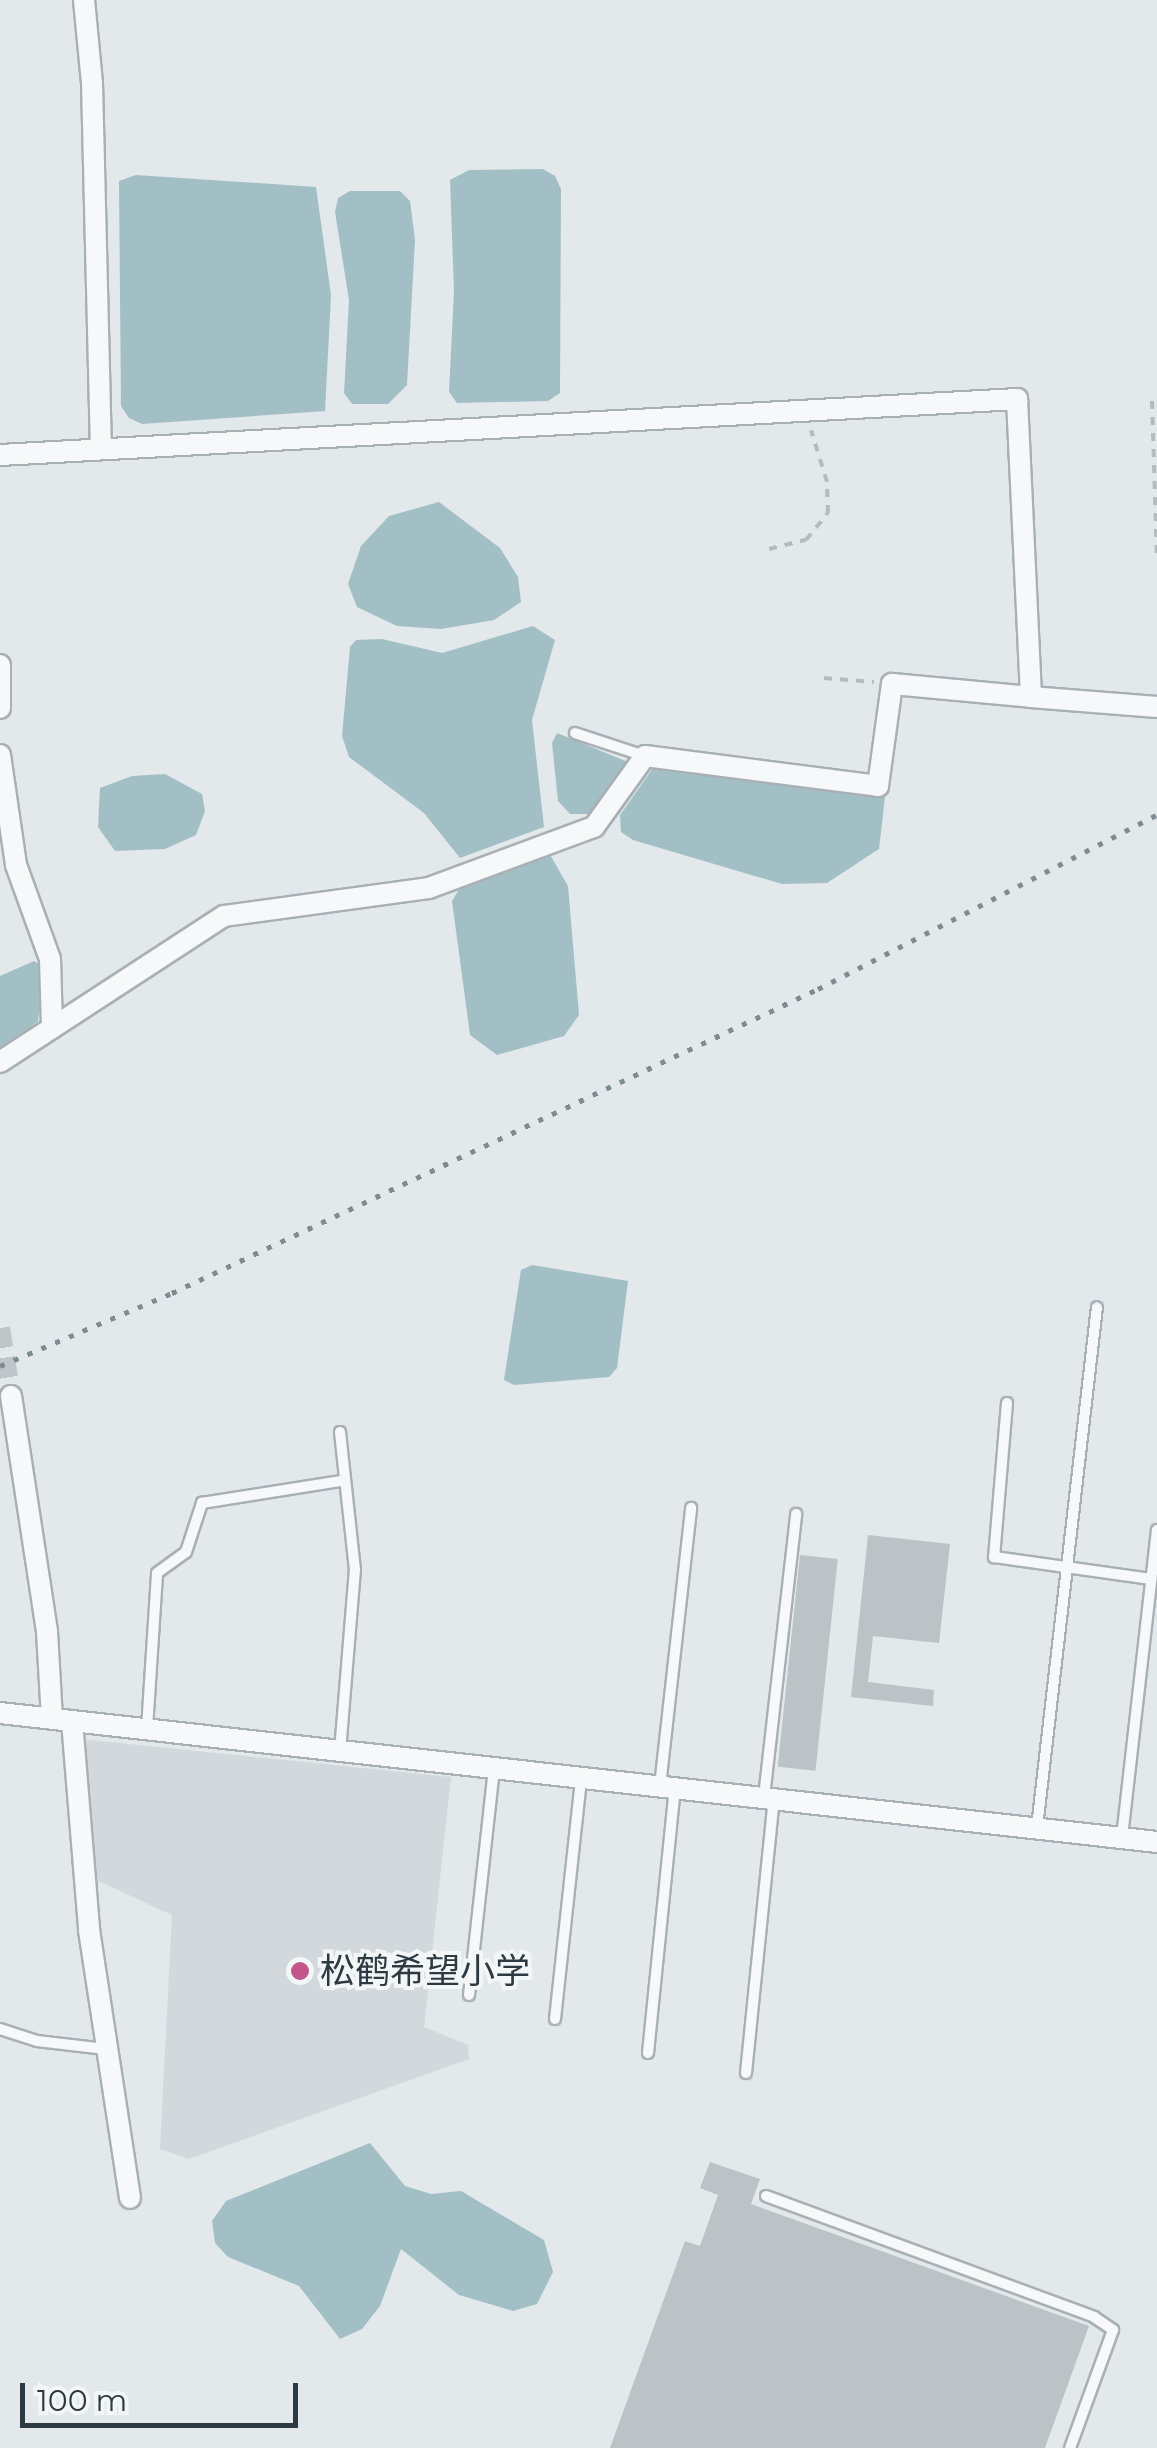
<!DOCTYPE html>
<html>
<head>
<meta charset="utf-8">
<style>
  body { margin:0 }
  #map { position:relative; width:1157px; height:2448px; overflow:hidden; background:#e3e8ea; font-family:Montserrat,"Noto Sans SC",sans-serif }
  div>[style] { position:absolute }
  .built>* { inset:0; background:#d2d8dc }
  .water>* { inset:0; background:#a2bfc6 }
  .building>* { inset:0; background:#bbc3c6; transform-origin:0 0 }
  .minor-tunnel>* { height:20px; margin-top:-10px; transform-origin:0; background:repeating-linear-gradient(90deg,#bfc5c8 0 20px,transparent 0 30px) }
  .path>* { height:4px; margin-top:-2px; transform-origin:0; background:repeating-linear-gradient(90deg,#b6bbbe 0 8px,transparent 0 16px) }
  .roads { filter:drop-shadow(2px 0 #a9b0b4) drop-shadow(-2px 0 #a9b0b4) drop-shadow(0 2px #a9b0b4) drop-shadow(0 -2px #a9b0b4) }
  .service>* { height:10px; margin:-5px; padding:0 5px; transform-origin:5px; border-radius:5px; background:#f6f8f9 }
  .minor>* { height:20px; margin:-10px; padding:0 10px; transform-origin:10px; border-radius:10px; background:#f6f8f9 }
  .rail>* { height:5px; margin-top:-2.5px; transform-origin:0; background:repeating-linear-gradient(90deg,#7e8c92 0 5px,transparent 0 15px) }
  .dots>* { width:28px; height:28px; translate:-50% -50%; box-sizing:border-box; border:5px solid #f3f6f7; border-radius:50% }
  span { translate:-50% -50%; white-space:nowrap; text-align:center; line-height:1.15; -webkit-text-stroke:8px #f3f6f7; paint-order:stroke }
  .poi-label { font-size:35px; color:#2d3a41 }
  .left { translate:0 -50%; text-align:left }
  .scale { position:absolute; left:20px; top:2383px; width:278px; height:45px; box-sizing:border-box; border:5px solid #2d3a41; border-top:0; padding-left:12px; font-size:30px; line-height:35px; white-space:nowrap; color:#2d3a41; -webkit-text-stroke:8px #f3f6f7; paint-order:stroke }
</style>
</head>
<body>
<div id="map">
  <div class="built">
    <div style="clip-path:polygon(80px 1739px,451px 1777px,424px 2027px,468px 2045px,469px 2059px,189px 2159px,160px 2149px,172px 1915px,92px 1878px)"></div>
  </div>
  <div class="water">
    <div style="clip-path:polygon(543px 169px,555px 176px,561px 189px,560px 393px,548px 401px,457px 403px,449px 392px,454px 291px,450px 180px,469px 170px)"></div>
    <div style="clip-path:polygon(136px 175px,316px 187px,331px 295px,325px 411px,142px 424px,129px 418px,121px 406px,119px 181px)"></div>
    <div style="clip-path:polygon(350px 191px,400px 191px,410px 201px,415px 240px,407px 385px,388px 404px,352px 404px,344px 393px,349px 300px,335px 212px,338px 198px)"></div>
    <div style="clip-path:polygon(439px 502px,500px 548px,518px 577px,521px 602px,494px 620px,441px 629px,397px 626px,357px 607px,348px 584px,361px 546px,389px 516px)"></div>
    <div style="clip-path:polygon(533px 626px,555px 640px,532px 720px,544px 827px,460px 858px,424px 813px,349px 757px,342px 736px,350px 647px,356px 640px,382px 639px,442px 653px)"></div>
    <div style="clip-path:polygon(557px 733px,633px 764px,600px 814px,570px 814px,558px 801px,552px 743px)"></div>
    <div style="clip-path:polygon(653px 768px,885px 797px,879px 849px,827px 883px,782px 884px,633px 840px,621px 832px,620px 815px)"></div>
    <div style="clip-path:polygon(165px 774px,202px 794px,205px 811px,196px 835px,165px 849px,115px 851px,98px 827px,100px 788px,132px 776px)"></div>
    <div style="clip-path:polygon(549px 853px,568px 886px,579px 1015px,564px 1036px,497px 1055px,470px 1035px,452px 901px,461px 886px)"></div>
    <div style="clip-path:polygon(34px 961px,44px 967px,38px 1021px,0 1051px,0 976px)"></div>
    <div style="clip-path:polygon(532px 1265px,628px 1281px,617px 1368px,609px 1377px,514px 1385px,504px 1380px,521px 1270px)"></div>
    <div style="clip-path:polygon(370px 2143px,405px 2186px,431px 2194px,461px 2191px,544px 2240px,553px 2272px,537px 2304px,513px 2311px,459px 2295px,401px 2249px,380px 2306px,362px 2329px,340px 2339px,299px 2286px,228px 2257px,215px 2243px,212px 2221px,226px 2201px)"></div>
  </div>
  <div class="building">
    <div style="clip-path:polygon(868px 1535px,950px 1544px,939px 1643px,873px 1636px,868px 1682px,934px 1690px,933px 1706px,851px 1697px)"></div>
    <div style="left:800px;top:1555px;width:38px;height:213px;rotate:6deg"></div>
    <div style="clip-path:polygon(710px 2162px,760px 2179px,751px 2204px,1089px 2326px,1045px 2448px,610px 2448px,685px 2241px,700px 2246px,718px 2195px,700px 2188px)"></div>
  </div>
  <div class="minor-tunnel">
    <div style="left:0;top:1328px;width:69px;rotate:80.8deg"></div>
  </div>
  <div class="path">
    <div style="left:1152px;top:401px;width:157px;rotate:88.2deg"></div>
    <div style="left:769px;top:549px;width:38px;rotate:-14deg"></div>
    <div style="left:806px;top:540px;width:35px;rotate:-51deg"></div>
    <div style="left:828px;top:513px;width:31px;rotate:-92deg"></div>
    <div style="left:827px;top:482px;width:54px;rotate:-107.1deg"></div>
    <div style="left:824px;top:678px;width:50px;rotate:4.6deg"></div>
  </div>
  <div class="roads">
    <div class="service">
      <div style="left:575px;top:733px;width:74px;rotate:18.2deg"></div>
      <div style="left:1007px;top:1403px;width:155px;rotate:94.8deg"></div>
      <div style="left:994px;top:1557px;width:159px;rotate:8deg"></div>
      <div style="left:340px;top:1432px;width:138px;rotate:83.8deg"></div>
      <div style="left:355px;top:1569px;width:182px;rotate:94.7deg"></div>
      <div style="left:147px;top:1729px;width:156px;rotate:-86.3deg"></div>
      <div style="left:157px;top:1573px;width:36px;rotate:-36deg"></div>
      <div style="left:186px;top:1552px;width:52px;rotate:-71.9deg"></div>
      <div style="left:202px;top:1503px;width:141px;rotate:-9deg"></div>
      <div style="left:660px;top:1786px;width:280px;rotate:-83.6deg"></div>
      <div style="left:764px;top:1797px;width:285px;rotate:-83.5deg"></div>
      <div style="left:1037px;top:1827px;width:523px;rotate:-83.42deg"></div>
      <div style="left:1122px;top:1837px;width:309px;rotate:-83.5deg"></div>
      <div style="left:469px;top:1995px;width:228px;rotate:-83.7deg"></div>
      <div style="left:555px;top:2019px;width:242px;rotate:-83.8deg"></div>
      <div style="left:0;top:2029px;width:39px;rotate:18deg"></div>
      <div style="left:37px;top:2041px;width:69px;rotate:6.6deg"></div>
      <div style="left:648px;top:2053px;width:266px;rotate:-84.2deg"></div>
      <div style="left:746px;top:2073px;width:275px;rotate:-84.2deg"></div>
      <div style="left:766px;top:2196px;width:350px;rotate:20.2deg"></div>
      <div style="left:1094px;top:2317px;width:23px;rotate:34deg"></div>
      <div style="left:1113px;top:2330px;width:126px;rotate:110deg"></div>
    </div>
    <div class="minor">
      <div style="left:84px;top:0;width:83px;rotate:84.5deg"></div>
      <div style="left:92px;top:83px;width:366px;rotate:88.6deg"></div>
      <div style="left:0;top:455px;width:1019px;rotate:-3.15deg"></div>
      <div style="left:1017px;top:399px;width:298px;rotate:87.3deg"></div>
      <div style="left:1031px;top:697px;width:126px;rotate:4.5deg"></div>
      <div style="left:0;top:665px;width:43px;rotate:90deg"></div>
      <div style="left:0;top:755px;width:111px;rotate:81.7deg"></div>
      <div style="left:16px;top:865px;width:100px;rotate:70.1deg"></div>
      <div style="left:50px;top:959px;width:69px;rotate:88.3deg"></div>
      <div style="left:0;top:1062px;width:267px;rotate:-33.1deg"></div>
      <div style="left:224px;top:916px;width:207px;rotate:-7.8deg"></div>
      <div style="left:429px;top:888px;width:176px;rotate:-20.3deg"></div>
      <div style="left:594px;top:827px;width:87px;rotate:-54.3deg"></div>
      <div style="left:645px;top:756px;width:235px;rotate:7.3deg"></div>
      <div style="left:878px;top:786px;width:103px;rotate:-82.2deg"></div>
      <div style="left:892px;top:684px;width:140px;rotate:5.3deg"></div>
      <div style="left:11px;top:1396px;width:239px;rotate:81.3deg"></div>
      <div style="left:47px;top:1632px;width:87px;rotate:86.7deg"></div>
      <div style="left:0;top:1713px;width:1164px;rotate:6.36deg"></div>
      <div style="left:72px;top:1721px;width:210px;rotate:85.3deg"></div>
      <div style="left:89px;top:1930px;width:271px;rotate:81.3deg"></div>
    </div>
  </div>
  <div class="rail">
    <div style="left:0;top:1366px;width:187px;rotate:-23deg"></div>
    <div style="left:172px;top:1293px;width:714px;rotate:-25.2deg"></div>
    <div style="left:818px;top:989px;width:381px;rotate:-27.2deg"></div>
  </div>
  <div class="dots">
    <div style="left:300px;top:1971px;background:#c25589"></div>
  </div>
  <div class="poi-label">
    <span class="left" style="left:320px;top:1971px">松鹤希望小学</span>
  </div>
  <div class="scale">100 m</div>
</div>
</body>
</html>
